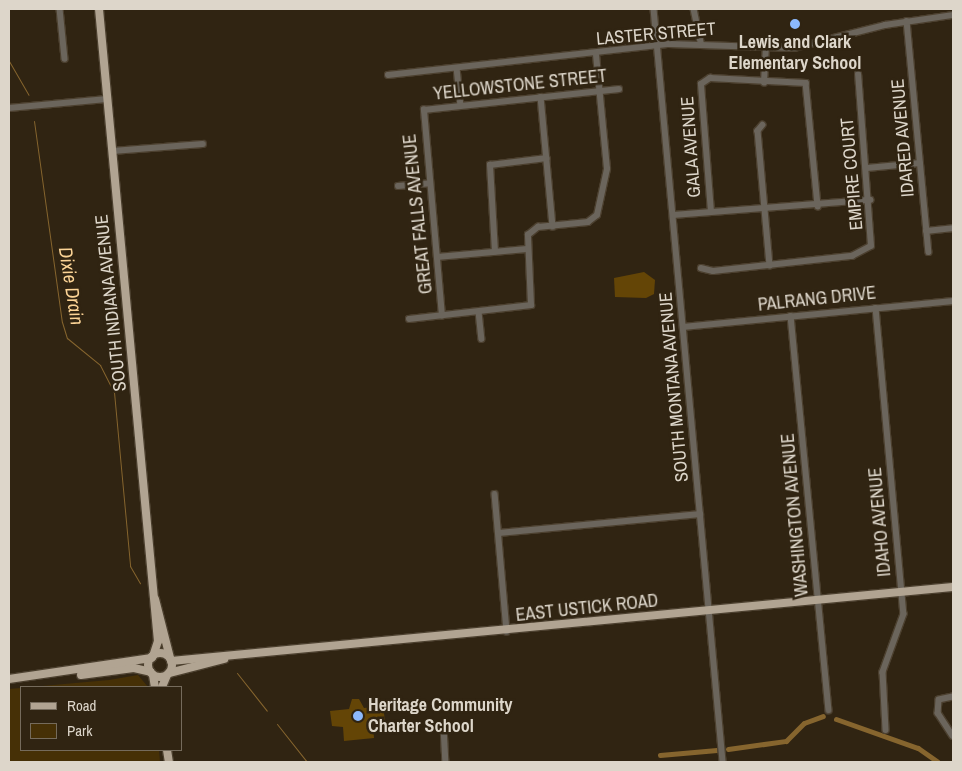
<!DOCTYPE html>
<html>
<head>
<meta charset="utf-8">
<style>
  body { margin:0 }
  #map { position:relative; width:962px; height:771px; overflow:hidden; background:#302412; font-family:"Archivo Narrow",sans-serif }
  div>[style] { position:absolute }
  .green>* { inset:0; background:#463006 }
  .stream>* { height:1px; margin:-0.5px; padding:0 0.5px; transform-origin:0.5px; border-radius:0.5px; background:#86652e }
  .canal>* { height:5px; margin:-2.5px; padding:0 2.5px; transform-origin:2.5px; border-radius:2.5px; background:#86652e }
  .building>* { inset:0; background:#644506 }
  .roads { filter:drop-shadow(1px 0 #4c402f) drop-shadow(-1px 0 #4c402f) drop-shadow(0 1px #4c402f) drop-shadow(0 -1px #4c402f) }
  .minor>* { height:5.5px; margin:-2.75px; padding:0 2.75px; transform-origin:2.75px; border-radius:2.75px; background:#6b655c }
  .major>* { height:8px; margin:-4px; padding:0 4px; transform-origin:4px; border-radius:4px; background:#b1a492 }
  .major>.ring { margin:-4px; padding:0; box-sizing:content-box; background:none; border:8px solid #b1a492; border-radius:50% }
  .dots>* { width:14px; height:14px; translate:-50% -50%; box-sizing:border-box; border:2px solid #302412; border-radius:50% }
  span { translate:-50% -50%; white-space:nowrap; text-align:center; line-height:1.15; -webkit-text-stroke:5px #302412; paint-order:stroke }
  .street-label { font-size:18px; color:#ddd6ca }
  .poi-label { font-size:18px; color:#ddd6ca; font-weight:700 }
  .left { translate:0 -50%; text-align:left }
  .water-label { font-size:19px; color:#fcd496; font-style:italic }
  .frame { position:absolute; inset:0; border:10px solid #ddd6ca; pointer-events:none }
  .legend { position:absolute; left:20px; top:686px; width:162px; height:65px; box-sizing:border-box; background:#302412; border:1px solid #756b5c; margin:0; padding:6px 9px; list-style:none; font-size:15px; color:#ddd6ca }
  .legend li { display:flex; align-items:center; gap:10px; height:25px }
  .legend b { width:25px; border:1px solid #756b5c }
</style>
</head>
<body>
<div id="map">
  <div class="green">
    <div style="clip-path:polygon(138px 675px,148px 687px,31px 687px,109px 680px)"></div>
    <div style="clip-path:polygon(21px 688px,21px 750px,159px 750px,160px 762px,9px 762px,9px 689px)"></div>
  </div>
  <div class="stream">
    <div style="left:9px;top:61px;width:39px;rotate:60deg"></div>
    <div style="left:34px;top:121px;width:203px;rotate:82.1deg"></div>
    <div style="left:62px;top:322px;width:17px;rotate:73deg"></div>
    <div style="left:67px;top:338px;width:43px;rotate:39.3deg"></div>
    <div style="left:100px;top:365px;width:30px;rotate:63deg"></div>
    <div style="left:114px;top:392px;width:175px;rotate:84.7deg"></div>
    <div style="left:130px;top:566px;width:20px;rotate:60deg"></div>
    <div style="left:237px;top:673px;width:48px;rotate:51.7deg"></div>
    <div style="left:277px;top:724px;width:48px;rotate:51.7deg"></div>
  </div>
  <div class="canal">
    <div style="left:836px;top:719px;width:87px;rotate:19.5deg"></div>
    <div style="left:918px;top:748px;width:24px;rotate:35deg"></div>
    <div style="left:728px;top:749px;width:59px;rotate:-7.9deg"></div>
    <div style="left:786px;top:741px;width:25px;rotate:-45deg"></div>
    <div style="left:804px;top:723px;width:20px;rotate:-20deg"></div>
    <div style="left:660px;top:755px;width:57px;rotate:-5deg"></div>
  </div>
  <div class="building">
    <div style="clip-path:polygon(644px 272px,655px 280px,654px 294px,646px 298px,615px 297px,614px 278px)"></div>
    <div style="clip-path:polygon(352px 699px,359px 699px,364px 708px,383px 706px,385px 721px,373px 725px,374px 738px,344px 741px,343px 727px,332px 726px,330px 711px,349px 709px)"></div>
  </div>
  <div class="roads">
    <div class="minor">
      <div style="left:60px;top:9px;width:50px;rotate:84.3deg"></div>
      <div style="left:654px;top:9px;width:756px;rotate:84.76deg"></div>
      <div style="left:694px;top:9px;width:35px;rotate:78deg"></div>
      <div style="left:907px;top:21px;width:232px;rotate:84.6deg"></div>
      <div style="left:457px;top:68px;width:37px;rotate:84deg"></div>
      <div style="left:388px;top:75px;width:283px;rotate:-6.3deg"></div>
      <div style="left:669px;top:44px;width:125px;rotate:1.8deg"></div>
      <div style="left:794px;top:48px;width:94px;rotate:-14.2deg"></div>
      <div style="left:885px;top:25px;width:69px;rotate:-8.4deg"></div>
      <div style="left:764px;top:83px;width:35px;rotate:-87deg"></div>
      <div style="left:541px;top:97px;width:130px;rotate:84.7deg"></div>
      <div style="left:9px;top:108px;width:98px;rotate:-5.2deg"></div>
      <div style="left:763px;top:125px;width:8px;rotate:130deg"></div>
      <div style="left:758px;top:131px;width:135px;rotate:84.9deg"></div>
      <div style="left:112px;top:151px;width:91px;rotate:-4.4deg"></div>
      <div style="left:867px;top:168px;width:53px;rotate:-5.4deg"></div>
      <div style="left:398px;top:186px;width:32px;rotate:-5deg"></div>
      <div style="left:711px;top:212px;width:128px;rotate:-94.5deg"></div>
      <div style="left:701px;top:84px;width:11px;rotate:-34deg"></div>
      <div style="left:710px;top:78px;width:96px;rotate:3deg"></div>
      <div style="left:806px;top:83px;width:124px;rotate:84.4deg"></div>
      <div style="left:673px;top:215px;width:198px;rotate:-4.4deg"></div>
      <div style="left:926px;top:231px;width:27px;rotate:-6deg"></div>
      <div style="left:495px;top:252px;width:87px;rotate:-93.3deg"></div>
      <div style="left:490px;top:165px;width:57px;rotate:-7deg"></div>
      <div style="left:437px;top:257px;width:90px;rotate:-5.1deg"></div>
      <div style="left:701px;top:268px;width:12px;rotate:14deg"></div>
      <div style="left:713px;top:271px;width:140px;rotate:-6.2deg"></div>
      <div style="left:852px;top:256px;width:21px;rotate:-28deg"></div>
      <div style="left:871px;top:246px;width:172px;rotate:-94.3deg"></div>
      <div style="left:876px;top:308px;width:307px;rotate:84.8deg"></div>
      <div style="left:904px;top:614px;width:62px;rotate:109.9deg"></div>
      <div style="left:883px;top:672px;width:58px;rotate:87deg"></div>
      <div style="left:479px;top:312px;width:27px;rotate:84deg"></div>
      <div style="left:442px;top:316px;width:207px;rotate:-95deg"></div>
      <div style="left:424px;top:110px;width:196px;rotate:-6.1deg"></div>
      <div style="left:791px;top:316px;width:396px;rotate:84.5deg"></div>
      <div style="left:409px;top:319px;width:123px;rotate:-6.5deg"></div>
      <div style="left:531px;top:305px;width:70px;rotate:-92.5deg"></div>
      <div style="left:528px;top:235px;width:13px;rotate:-39deg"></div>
      <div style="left:538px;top:227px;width:50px;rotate:-5.7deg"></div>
      <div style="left:588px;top:222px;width:11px;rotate:-38deg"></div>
      <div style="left:597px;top:215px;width:47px;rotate:-77.7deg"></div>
      <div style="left:607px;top:169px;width:116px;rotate:-95.5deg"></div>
      <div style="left:683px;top:327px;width:271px;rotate:-5.5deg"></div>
      <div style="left:495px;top:494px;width:138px;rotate:85deg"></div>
      <div style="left:499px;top:533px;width:202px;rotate:-5.4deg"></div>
      <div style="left:953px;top:697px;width:14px;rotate:168deg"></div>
      <div style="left:939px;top:700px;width:13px;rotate:94deg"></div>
      <div style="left:938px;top:713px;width:27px;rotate:57deg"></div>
      <div style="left:444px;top:727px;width:35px;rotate:87deg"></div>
    </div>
    <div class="major">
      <div style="left:99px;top:9px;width:635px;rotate:84.67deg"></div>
      <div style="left:158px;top:641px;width:16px;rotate:108deg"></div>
      <div style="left:155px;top:599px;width:61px;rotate:75.7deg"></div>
      <div class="ring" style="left:148px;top:653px;width:16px;height:16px"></div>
      <div style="left:171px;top:661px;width:785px;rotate:-5.41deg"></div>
      <div style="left:169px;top:673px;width:57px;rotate:-14.3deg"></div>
      <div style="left:81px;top:675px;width:53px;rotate:-7.5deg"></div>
      <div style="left:134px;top:668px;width:17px;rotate:13deg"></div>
      <div style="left:153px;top:675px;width:12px;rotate:81deg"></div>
      <div style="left:9px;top:679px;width:144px;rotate:-8.4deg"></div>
      <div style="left:162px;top:687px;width:13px;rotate:-67deg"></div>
      <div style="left:167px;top:750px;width:12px;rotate:81deg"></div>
    </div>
  </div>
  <div class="dots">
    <div style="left:795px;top:24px;background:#8cb9fc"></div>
    <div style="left:358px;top:716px;background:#8cb9fc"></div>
  </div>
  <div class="street-label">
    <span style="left:656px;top:34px;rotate:-5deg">LASTER STREET</span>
    <span style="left:520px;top:85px;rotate:-6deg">YELLOWSTONE STREET</span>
    <span style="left:903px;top:138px;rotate:-95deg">IDARED AVENUE</span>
    <span style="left:691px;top:147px;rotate:-94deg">GALA AVENUE</span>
    <span style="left:852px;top:174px;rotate:-95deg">EMPIRE COURT</span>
    <span style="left:418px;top:214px;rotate:-96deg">GREAT FALLS AVENUE</span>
    <span style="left:817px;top:299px;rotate:-6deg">PALRANG DRIVE</span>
    <span style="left:111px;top:303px;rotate:-96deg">SOUTH INDIANA AVENUE</span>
    <span style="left:674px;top:387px;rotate:-95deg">SOUTH MONTANA AVENUE</span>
    <span style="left:795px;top:515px;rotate:-95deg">WASHINGTON AVENUE</span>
    <span style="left:880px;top:522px;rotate:-95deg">IDAHO AVENUE</span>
    <span style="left:587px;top:608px;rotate:-6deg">EAST USTICK ROAD</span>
  </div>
  <div class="poi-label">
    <span style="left:795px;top:53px">Lewis and Clark<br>Elementary School</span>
    <span class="left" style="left:368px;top:716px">Heritage Community<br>Charter School</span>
  </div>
  <div class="water-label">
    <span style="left:71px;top:286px;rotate:81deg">Dixie Drain</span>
  </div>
  <div class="frame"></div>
  <ul class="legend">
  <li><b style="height:6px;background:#b1a492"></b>Road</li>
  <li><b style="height:14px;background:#463006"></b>Park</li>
  </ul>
</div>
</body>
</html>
